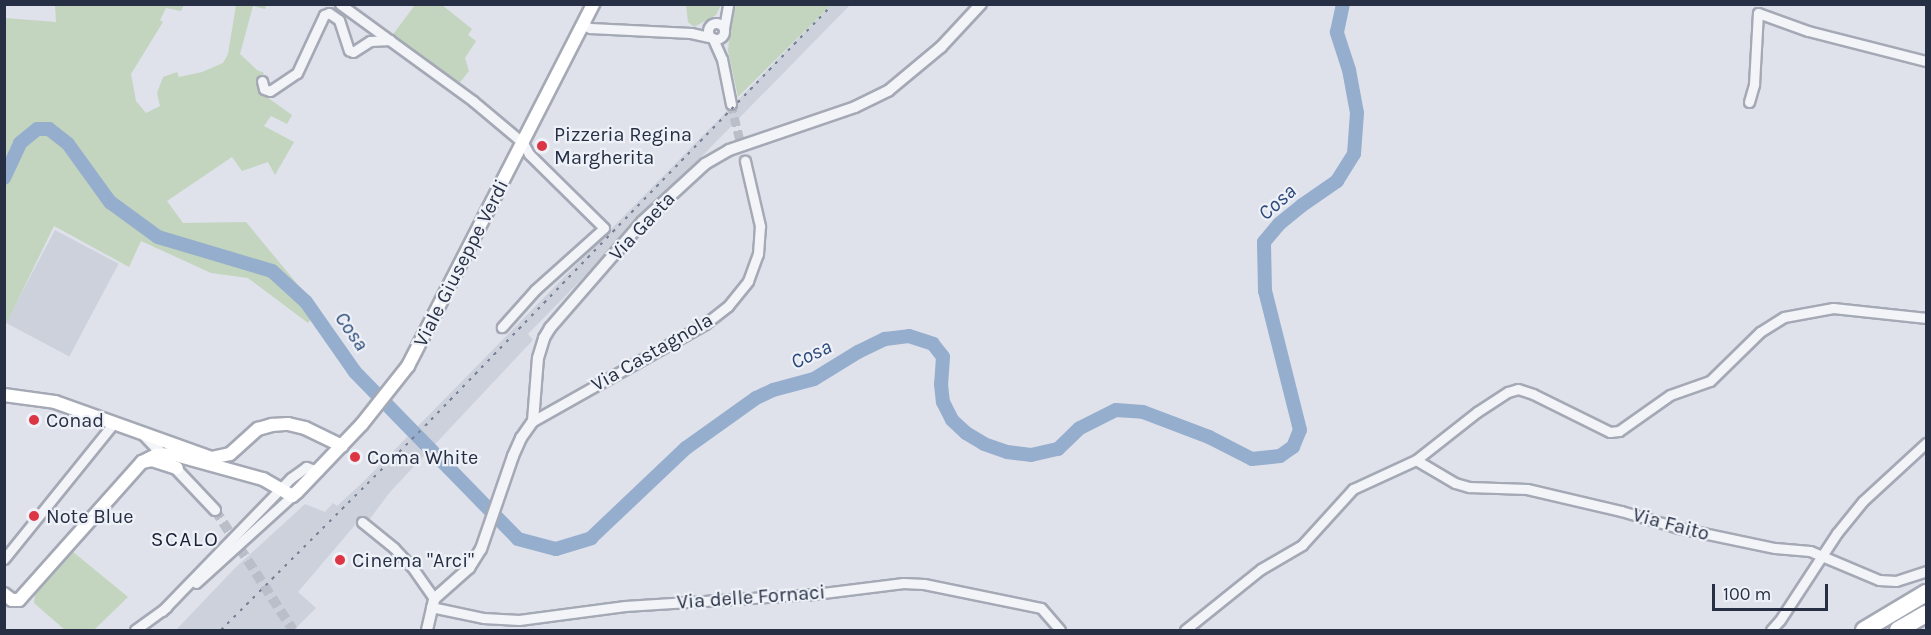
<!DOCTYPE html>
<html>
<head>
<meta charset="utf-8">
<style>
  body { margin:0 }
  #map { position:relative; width:1931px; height:635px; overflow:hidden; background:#dfe2ea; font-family:Karla,sans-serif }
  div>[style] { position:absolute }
  .built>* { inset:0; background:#ccd1dc; transform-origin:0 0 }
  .green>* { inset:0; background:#c3d5bf }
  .river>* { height:14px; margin:-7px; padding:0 7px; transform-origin:7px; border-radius:7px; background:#96aece }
  .minor-tunnel>* { height:9px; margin-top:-4.5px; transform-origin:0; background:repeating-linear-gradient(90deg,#babec9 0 9px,transparent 0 13.5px) }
  .tertiary-tunnel>* { height:10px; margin-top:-5px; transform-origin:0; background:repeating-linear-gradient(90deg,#babec9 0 10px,transparent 0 15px) }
  .roads { filter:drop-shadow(2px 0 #a4a9b5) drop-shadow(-2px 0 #a4a9b5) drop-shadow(0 2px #a4a9b5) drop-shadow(0 -2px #a4a9b5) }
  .minor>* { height:9px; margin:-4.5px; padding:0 4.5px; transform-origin:4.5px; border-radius:4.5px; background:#f2f4f8 }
  .minor>.ring { margin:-4.5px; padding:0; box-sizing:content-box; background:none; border:9px solid #f2f4f8; border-radius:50% }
  .tertiary>* { height:10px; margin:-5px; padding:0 5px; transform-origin:5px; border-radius:5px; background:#f2f4f8 }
  .secondary>* { height:12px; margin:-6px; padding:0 6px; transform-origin:6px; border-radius:6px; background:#fff }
  .motorway>* { height:16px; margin:-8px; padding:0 8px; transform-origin:8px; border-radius:8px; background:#fff }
  .rail>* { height:2px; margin-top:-1px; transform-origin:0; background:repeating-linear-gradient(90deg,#768095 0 3px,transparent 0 9px) }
  .dots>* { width:16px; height:16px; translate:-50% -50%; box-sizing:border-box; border:3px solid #eef1f7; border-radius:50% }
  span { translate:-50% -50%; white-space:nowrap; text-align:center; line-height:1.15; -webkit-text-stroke:4.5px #eef1f7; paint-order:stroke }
  .poi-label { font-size:20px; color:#262f43 }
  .left { translate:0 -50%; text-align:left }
  .street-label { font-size:20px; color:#262f43 }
  .water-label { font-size:21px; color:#2c4a7b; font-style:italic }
  .neighbourhood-label { font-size:21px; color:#182033; letter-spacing:1.5px }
  .frame { position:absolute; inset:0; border:6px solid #262f43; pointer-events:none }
  .scale { position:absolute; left:1712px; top:584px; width:116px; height:27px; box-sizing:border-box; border:3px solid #262f43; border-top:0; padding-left:8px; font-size:18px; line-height:21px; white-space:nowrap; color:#262f43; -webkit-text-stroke:4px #eef1f7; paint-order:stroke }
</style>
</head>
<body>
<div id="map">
  <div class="built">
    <div style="clip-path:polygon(831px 5px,850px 5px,528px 334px,533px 340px,390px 492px,369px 520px,361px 518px,298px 592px,316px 608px,294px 630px,176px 630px,235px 568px,305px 504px,325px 512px,333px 503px,337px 506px,363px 482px)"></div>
    <div style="left:55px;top:230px;width:72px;height:105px;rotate:28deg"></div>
  </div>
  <div class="green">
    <div style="clip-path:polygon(55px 5px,184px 5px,181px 11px,166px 8px,160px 20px,163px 22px,131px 74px,136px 101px,146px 113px,160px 106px,157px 93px,163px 77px,177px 72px,179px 77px,202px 72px,223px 63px,228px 54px,236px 5px,266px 5px,265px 9px,253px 6px,240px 54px,257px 70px,264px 73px,259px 85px,264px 95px,292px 115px,287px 124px,271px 116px,264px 126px,294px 142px,275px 175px,268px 162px,242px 171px,232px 157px,167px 201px,183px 223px,246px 222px,318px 309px,308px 323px,248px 278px,211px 273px,141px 241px,129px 267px,54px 226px,7px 322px,5px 321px,5px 18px,56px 22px)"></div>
    <div style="clip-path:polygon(415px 5px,442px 5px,472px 29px,468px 35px,476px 41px,465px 58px,469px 71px,458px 85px,391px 37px)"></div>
    <div style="clip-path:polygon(686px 5px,686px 4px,721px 5px,716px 15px,694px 27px,688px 22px)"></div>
    <div style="clip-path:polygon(736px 5px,736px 4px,831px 5px,738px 97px,728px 51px,731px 17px)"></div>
    <div style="clip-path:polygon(72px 551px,128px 597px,94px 630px,65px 630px,34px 603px,35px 593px)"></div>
  </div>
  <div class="river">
    <div style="left:4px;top:178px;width:38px;rotate:-65deg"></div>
    <div style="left:20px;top:143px;width:22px;rotate:-39deg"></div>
    <div style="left:37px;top:129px;width:12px"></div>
    <div style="left:49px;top:129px;width:24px;rotate:38deg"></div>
    <div style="left:68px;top:144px;width:72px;rotate:54.1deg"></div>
    <div style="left:110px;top:202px;width:59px;rotate:36.1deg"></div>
    <div style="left:158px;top:237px;width:119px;rotate:16.6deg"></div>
    <div style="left:272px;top:271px;width:46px;rotate:42.4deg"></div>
    <div style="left:306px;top:302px;width:85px;rotate:55deg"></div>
    <div style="left:355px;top:372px;width:233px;rotate:45.7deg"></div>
    <div style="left:518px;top:539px;width:39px;rotate:15deg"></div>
    <div style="left:556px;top:549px;width:37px;rotate:-17deg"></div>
    <div style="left:591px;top:538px;width:131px;rotate:-43.5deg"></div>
    <div style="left:686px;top:448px;width:86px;rotate:-35.5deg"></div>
    <div style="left:756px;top:398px;width:19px;rotate:-25deg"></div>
    <div style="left:773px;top:390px;width:42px;rotate:-15deg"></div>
    <div style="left:814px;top:379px;width:52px;rotate:-31.5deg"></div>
    <div style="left:858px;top:352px;width:30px;rotate:-26deg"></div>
    <div style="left:885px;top:339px;width:24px;rotate:-7deg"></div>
    <div style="left:909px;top:336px;width:25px;rotate:18deg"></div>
    <div style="left:933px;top:344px;width:16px;rotate:52deg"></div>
    <div style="left:943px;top:357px;width:27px;rotate:94deg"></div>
    <div style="left:941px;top:384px;width:18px;rotate:84deg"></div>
    <div style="left:943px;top:402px;width:20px;rotate:63deg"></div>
    <div style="left:952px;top:420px;width:19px;rotate:43deg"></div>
    <div style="left:966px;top:433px;width:21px;rotate:31deg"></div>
    <div style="left:984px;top:444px;width:24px;rotate:19deg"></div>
    <div style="left:1007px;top:452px;width:24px;rotate:7deg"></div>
    <div style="left:1031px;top:455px;width:28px;rotate:-13deg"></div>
    <div style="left:1058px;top:449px;width:30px;rotate:-44deg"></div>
    <div style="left:1080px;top:428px;width:40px;rotate:-26.6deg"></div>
    <div style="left:1116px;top:410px;width:27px;rotate:4deg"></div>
    <div style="left:1143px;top:412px;width:71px;rotate:20.7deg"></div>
    <div style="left:1209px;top:437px;width:48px;rotate:27.1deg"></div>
    <div style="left:1252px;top:459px;width:28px;rotate:-6deg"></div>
    <div style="left:1280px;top:456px;width:16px;rotate:-35deg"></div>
    <div style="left:1293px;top:447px;width:18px;rotate:-68deg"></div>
    <div style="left:1300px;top:430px;width:143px;rotate:-104.1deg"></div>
    <div style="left:1265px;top:291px;width:49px;rotate:-91.2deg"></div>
    <div style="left:1264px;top:242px;width:23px;rotate:-50deg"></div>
    <div style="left:1279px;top:224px;width:28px;rotate:-39deg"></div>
    <div style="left:1301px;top:206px;width:44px;rotate:-34.8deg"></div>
    <div style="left:1337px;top:181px;width:32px;rotate:-58deg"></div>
    <div style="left:1354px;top:154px;width:41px;rotate:-85.8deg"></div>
    <div style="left:1357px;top:113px;width:44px;rotate:-100.5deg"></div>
    <div style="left:1349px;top:70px;width:40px;rotate:-108deg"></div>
    <div style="left:1337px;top:32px;width:29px;rotate:-78deg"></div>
  </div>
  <div class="minor-tunnel">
    <div style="left:731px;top:104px;width:59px;rotate:76.2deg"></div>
  </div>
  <div class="tertiary-tunnel">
    <div style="left:215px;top:510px;width:143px;rotate:57deg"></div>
  </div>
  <div class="roads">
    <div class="minor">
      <div style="left:340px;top:4px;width:165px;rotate:36.1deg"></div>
      <div style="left:473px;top:101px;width:65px;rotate:40deg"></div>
      <div style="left:523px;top:143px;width:13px;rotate:61deg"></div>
      <div style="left:529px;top:154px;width:105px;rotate:44.6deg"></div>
      <div style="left:604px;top:228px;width:93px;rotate:138.1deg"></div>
      <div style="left:535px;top:290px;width:50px;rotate:131.7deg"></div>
      <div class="ring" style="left:708px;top:23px;width:7px;height:7px"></div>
      <div style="left:583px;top:25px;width:8px;rotate:23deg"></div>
      <div style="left:590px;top:28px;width:101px;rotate:2.8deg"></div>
      <div style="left:691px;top:33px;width:22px;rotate:13deg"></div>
      <div style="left:724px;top:28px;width:23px;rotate:-80deg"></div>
      <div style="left:713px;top:39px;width:22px;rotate:66deg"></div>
      <div style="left:722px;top:59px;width:46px;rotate:78.7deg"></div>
      <div style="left:262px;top:81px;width:8px;rotate:76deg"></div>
      <div style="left:264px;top:89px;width:6px;rotate:18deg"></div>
      <div style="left:270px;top:91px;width:32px;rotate:-34deg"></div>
      <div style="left:297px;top:73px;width:64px;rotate:-65deg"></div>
      <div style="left:324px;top:15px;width:5px;rotate:-22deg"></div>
      <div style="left:329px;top:13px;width:12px;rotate:35deg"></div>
      <div style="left:339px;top:20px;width:32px;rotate:72deg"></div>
      <div style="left:349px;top:50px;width:4px;rotate:27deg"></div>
      <div style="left:353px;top:52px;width:20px;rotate:-33deg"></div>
      <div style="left:370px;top:41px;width:20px;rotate:-3deg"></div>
      <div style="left:1749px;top:102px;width:19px;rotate:-74deg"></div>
      <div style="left:1754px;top:84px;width:71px;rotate:-86.8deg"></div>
      <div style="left:1758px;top:13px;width:53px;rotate:19.8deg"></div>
      <div style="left:1808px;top:31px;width:122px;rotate:14.3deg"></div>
      <div style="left:533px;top:421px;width:197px;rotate:-29.4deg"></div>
      <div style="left:705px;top:324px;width:29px;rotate:-38deg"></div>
      <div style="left:728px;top:306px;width:32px;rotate:-51deg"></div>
      <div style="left:748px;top:281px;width:29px;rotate:-70deg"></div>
      <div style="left:758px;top:254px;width:28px;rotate:-86deg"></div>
      <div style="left:760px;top:226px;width:67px;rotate:-103deg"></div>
      <div style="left:1416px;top:460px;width:45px;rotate:30.5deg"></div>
      <div style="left:1455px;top:483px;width:15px;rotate:16deg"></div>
      <div style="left:1469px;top:487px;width:58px;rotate:2deg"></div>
      <div style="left:1527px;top:489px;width:97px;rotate:13.2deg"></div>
      <div style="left:1621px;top:511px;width:60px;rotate:16.3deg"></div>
      <div style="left:1679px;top:528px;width:98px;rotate:11.8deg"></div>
      <div style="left:1775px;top:548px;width:35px;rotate:5deg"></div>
      <div style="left:1810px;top:551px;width:75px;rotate:22.8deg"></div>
      <div style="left:1879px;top:580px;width:17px;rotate:3deg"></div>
      <div style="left:1896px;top:581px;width:32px;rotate:-18deg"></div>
      <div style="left:362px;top:522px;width:41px;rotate:39.1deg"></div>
      <div style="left:394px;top:548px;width:26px;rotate:47deg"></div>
      <div style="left:412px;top:567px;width:39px;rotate:55deg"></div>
      <div style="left:4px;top:559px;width:174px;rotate:-51.1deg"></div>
      <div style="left:196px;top:583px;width:130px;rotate:-42.2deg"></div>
      <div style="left:431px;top:607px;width:53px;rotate:11.9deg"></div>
      <div style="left:483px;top:618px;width:36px;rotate:3deg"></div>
      <div style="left:519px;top:620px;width:107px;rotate:-7.5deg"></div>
      <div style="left:625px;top:606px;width:190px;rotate:-3.6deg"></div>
      <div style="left:815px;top:594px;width:89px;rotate:-7.1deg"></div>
      <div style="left:903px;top:583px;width:21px;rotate:3deg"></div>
      <div style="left:924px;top:584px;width:119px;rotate:11.6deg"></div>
      <div style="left:1041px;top:608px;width:29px;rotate:49deg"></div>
      <div style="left:162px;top:611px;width:185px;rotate:-45.9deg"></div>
      <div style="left:291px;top:478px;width:19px;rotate:-36deg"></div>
      <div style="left:306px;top:467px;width:13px;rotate:18deg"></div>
      <div style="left:135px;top:630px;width:39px;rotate:-36deg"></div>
      <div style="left:1185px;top:630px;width:97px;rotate:-38.8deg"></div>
      <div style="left:1261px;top:569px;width:48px;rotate:-30.3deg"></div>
      <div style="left:1302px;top:545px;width:76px;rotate:-47.7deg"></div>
      <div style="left:1353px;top:489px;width:69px;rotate:-24.7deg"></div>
      <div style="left:1416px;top:460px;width:78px;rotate:-38.2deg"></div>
      <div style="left:1477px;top:412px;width:37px;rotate:-33deg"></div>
      <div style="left:1508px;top:392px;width:10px;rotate:-17deg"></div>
      <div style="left:1518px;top:389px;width:16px;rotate:18deg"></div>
      <div style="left:1533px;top:394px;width:86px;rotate:26.3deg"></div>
      <div style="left:1610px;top:432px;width:9px;rotate:-6deg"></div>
      <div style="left:1619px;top:431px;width:62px;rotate:-35.2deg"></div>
      <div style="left:1670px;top:395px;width:42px;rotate:-19.3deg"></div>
      <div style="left:1710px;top:381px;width:70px;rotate:-44.4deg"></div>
      <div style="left:1760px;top:332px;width:28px;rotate:-32deg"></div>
      <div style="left:1784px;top:317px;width:50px;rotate:-10.4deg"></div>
      <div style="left:1833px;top:308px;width:94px;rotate:6.1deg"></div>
      <div style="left:1771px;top:630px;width:13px;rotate:-48deg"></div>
      <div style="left:1780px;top:620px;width:104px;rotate:-56.8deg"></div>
      <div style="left:1837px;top:533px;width:41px;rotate:-50.9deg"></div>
      <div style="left:1863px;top:501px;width:86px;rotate:-42.6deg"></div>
    </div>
    <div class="tertiary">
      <div style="left:145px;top:436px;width:102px;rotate:46.6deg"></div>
      <div style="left:427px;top:630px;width:32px;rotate:-77deg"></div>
      <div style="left:434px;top:599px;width:47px;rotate:-41.5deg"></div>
      <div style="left:469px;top:568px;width:22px;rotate:-58deg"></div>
      <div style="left:481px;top:549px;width:98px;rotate:-71deg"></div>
      <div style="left:513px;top:456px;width:20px;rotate:-66deg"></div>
      <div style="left:521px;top:438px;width:21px;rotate:-55deg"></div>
      <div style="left:533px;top:421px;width:63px;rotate:-85.5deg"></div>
      <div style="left:538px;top:358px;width:21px;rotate:-73deg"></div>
      <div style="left:544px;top:338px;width:12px;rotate:-59deg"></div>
      <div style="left:550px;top:328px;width:140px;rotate:-49deg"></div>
      <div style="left:642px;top:222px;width:86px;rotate:-42.6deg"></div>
      <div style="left:705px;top:164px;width:28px;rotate:-30deg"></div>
      <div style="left:729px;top:150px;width:133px;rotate:-18.8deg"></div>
      <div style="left:855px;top:107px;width:37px;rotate:-26deg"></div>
      <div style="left:888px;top:91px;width:69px;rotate:-39.7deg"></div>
      <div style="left:941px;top:47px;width:59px;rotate:-47.1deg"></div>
    </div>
    <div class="secondary">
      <div style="left:4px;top:395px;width:51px;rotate:7.8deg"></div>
      <div style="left:55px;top:402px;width:166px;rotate:19.7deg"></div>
      <div style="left:211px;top:458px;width:19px;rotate:-12deg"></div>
      <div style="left:230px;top:454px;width:38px;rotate:-42deg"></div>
      <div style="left:258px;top:429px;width:15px;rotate:-16deg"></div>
      <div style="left:272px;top:425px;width:16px;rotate:-4deg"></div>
      <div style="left:288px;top:424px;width:17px;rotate:13deg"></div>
      <div style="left:305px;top:428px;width:41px;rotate:25.9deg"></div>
      <div style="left:142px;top:462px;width:16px;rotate:-27deg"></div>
      <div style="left:156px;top:455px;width:16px;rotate:-4deg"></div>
      <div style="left:172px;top:454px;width:94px;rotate:15.4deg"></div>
      <div style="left:263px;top:479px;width:34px;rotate:30deg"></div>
      <div style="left:292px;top:496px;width:6px;rotate:-39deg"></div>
      <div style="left:297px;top:492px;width:94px;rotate:-46.3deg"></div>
      <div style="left:362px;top:424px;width:74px;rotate:-51.6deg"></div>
      <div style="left:408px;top:366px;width:407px;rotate:-62.9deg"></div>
      <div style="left:4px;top:594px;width:10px;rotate:37deg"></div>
      <div style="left:12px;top:600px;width:7px"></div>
      <div style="left:19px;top:600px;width:185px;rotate:-48.3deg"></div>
      <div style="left:142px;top:462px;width:10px;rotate:-11deg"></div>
      <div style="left:152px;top:460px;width:26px;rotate:18deg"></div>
    </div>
    <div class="motorway">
      <div style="left:1864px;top:630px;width:72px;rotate:-30.8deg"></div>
      <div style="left:1898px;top:630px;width:32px;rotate:-30deg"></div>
    </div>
  </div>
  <div class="rail">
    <div style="left:221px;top:630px;width:288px;rotate:-45deg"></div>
    <div style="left:425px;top:426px;width:587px;rotate:-45.97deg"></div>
  </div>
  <div class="dots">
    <div style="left:542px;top:146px;background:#dc3645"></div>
    <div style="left:34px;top:420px;background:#dc3645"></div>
    <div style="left:355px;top:457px;background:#dc3645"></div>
    <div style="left:34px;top:516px;background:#dc3645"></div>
    <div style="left:340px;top:560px;background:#dc3645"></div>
  </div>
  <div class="poi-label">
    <span class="left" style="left:554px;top:146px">Pizzeria Regina<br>Margherita</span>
    <span class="left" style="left:46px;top:420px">Conad</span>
    <span class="left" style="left:367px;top:457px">Coma White</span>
    <span class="left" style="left:46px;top:516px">Note Blue</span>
    <span class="left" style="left:352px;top:560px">Cinema "Arci"</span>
  </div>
  <div class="street-label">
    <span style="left:642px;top:226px;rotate:-47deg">Via Gaeta</span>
    <span style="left:461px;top:263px;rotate:-63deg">Viale Giuseppe Verdi</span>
    <span style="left:652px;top:352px;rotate:-30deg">Via Castagnola</span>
    <span style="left:1671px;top:524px;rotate:15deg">Via Faito</span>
    <span style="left:751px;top:597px;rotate:-4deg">Via delle Fornaci</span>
  </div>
  <div class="water-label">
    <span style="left:1277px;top:202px;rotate:-42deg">Cosa</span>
    <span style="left:352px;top:331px;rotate:55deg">Cosa</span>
    <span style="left:811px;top:354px;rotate:-25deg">Cosa</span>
  </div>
  <div class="neighbourhood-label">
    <span style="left:185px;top:539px">SCALO</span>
  </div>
  <div class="frame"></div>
  <div class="scale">100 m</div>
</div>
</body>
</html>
